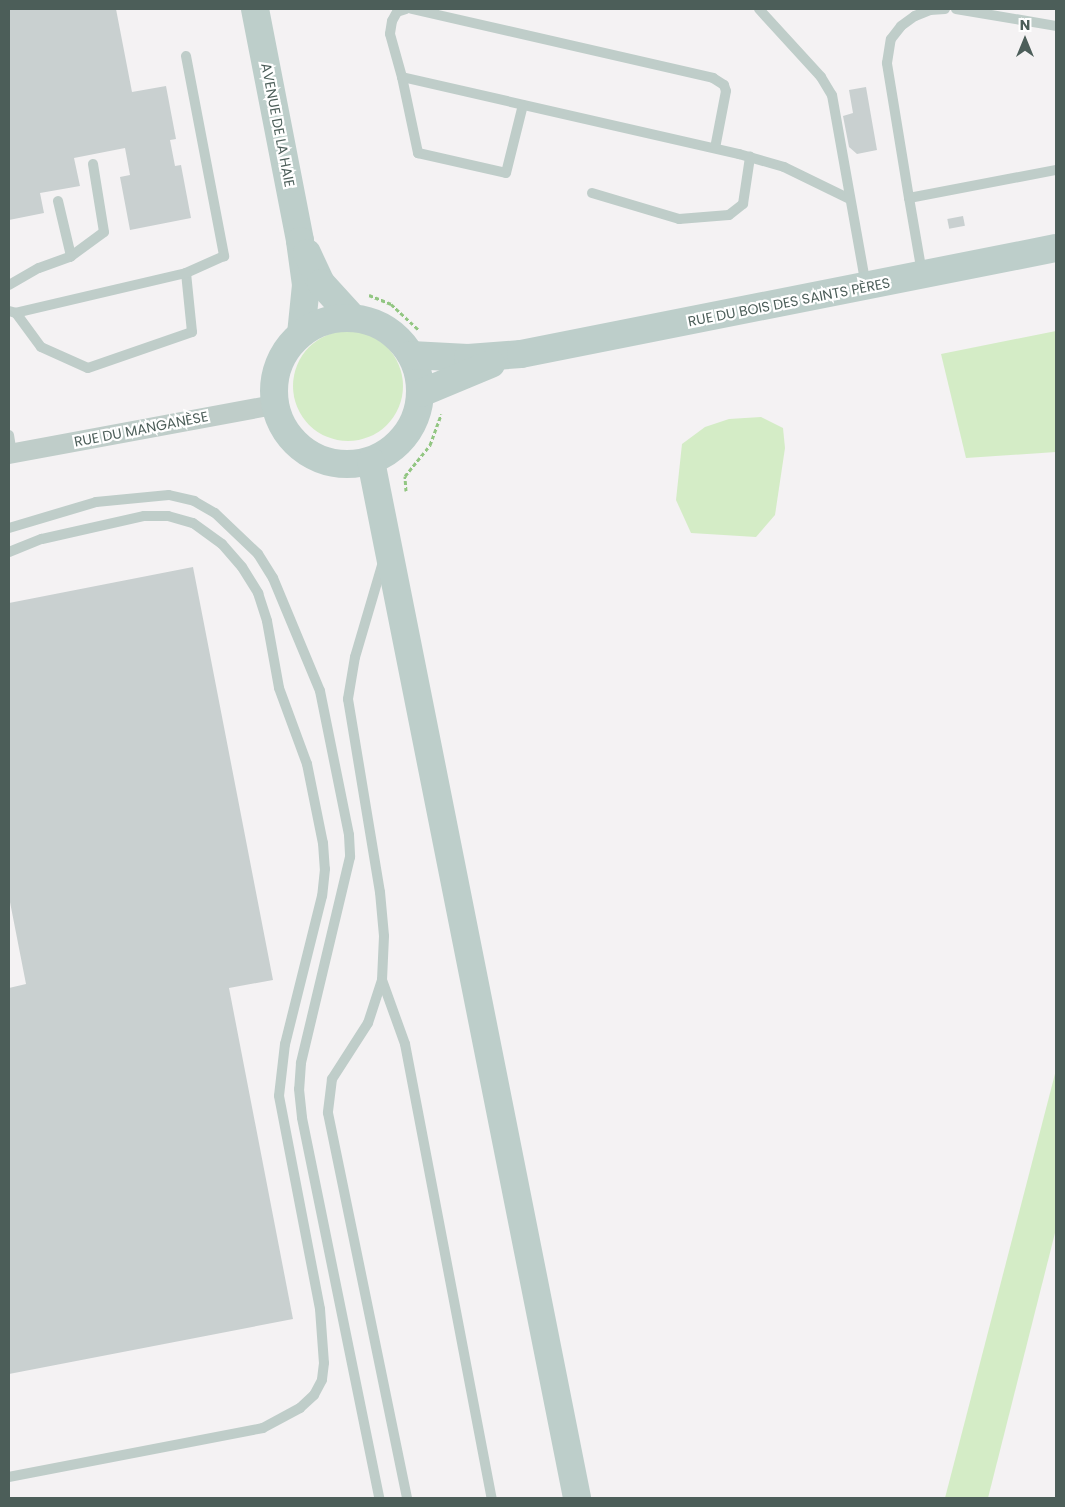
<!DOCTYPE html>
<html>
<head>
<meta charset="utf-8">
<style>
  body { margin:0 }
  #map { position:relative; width:1065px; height:1507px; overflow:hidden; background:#f4f2f3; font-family:Poppins,sans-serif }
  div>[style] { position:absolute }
  .green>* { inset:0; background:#d4ecc6 }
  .round { border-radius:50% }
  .building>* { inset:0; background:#c9d0d0; transform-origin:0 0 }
  .path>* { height:3px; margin-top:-1.5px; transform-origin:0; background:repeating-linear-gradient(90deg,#92c682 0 4px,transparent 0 6.5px) }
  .lane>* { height:10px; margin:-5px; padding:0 5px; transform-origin:5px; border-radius:5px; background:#bfcdc9 }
  .street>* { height:20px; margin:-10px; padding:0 10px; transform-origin:10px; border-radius:10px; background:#bfcdc9 }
  .secondary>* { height:28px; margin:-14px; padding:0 14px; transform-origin:14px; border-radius:14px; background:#bdceca }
  .secondary>.ring { margin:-14px; padding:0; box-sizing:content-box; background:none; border:28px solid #bdceca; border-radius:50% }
  span { translate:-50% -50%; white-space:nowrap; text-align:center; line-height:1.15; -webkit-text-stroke:4.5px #fff; paint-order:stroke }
  .street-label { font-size:14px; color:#4c5e59 }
  .frame { position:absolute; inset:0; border:10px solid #4c5e59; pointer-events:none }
  .north { position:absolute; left:1000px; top:15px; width:50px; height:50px; -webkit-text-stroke:4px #fff; paint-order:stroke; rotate:0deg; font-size:14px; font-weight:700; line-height:20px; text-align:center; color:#4c5e59 }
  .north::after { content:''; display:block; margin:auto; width:18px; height:22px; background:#4c5e59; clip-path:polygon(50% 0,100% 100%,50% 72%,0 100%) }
</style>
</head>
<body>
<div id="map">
  <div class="green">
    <div class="round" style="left:293px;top:331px;width:110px;height:110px"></div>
    <div style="clip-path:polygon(1056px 331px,1056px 452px,966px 458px,941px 354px)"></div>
    <div style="clip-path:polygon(761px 417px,783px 428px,785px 448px,775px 515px,756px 537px,691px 533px,676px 500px,682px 444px,705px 427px,729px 419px)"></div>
    <div style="clip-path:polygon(1056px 1070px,1056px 1229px,988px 1498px,945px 1498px)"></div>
  </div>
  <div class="building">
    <div style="clip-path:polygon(9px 9px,116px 9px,132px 92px,166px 86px,176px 139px,170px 140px,175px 166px,181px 165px,191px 218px,130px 230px,120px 177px,130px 175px,125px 148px,74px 158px,80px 186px,40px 193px,44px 213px,9px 220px)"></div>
    <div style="clip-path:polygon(866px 87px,877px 150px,857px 154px,849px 147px,843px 116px,853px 113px,849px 90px)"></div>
    <div style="left:963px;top:216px;width:10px;height:16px;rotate:79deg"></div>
    <div style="clip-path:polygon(193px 567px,273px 980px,229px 988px,293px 1319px,9px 1374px,9px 988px,26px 984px,9px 897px,9px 603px)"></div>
  </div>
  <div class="path">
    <div style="left:369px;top:295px;width:24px;rotate:22deg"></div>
    <div style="left:391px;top:304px;width:37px;rotate:43deg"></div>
    <div style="left:406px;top:491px;width:15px;rotate:-94deg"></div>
    <div style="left:405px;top:476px;width:40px;rotate:-51deg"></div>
    <div style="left:430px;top:445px;width:33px;rotate:-70deg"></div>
  </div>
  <div class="lane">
    <div style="left:406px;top:9px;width:9px;rotate:162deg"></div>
    <div style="left:397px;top:12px;width:10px;rotate:119deg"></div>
    <div style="left:392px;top:21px;width:13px;rotate:99deg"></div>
    <div style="left:390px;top:34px;width:45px;rotate:74.4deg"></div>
    <div style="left:402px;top:77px;width:346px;rotate:12.9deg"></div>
    <div style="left:739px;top:154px;width:47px;rotate:16.1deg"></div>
    <div style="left:784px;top:167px;width:73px;rotate:25.9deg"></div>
    <div style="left:412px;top:9px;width:309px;rotate:12.9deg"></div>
    <div style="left:713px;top:78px;width:13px;rotate:32deg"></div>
    <div style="left:724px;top:85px;width:6px;rotate:72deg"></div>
    <div style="left:726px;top:91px;width:58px;rotate:100.9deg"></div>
    <div style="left:759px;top:9px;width:92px;rotate:47.6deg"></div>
    <div style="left:821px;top:77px;width:21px;rotate:59deg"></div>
    <div style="left:832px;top:95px;width:193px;rotate:79.9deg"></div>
    <div style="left:956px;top:9px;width:101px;rotate:9.6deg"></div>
    <div style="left:186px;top:56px;width:204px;rotate:79.2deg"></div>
    <div style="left:224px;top:256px;width:42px;rotate:155.9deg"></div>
    <div style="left:402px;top:77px;width:78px;rotate:78.1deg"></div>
    <div style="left:418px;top:153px;width:90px;rotate:12.8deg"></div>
    <div style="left:506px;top:173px;width:70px;rotate:-76deg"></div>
    <div style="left:592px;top:193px;width:91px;rotate:16.6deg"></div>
    <div style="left:679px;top:219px;width:50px;rotate:-4.6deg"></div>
    <div style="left:729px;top:215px;width:18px;rotate:-38deg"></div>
    <div style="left:743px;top:204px;width:48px;rotate:-81.5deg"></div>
    <div style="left:909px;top:198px;width:137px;rotate:-99.3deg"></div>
    <div style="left:887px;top:63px;width:24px;rotate:-81deg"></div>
    <div style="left:891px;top:39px;width:16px;rotate:-52deg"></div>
    <div style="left:901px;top:26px;width:17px;rotate:-36deg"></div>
    <div style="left:915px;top:16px;width:16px;rotate:-22deg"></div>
    <div style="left:930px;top:10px;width:15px;rotate:-4deg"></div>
    <div style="left:58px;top:201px;width:57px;rotate:76.7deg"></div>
    <div style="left:922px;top:273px;width:76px;rotate:-99.8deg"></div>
    <div style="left:909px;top:198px;width:150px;rotate:-10.8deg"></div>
    <div style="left:9px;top:285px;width:34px;rotate:-30deg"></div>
    <div style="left:39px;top:268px;width:33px;rotate:-20deg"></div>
    <div style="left:70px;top:257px;width:42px;rotate:-36.3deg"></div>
    <div style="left:104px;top:232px;width:69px;rotate:-99.2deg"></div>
    <div style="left:9px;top:311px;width:7px;rotate:16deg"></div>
    <div style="left:16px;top:313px;width:42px;rotate:53.7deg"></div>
    <div style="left:41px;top:347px;width:51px;rotate:24.1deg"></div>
    <div style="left:88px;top:368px;width:110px;rotate:-19.1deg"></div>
    <div style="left:192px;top:332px;width:59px;rotate:-95.8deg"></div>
    <div style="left:186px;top:273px;width:175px;rotate:166.8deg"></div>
    <div style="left:9px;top:435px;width:19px;rotate:81deg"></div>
    <div style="left:9px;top:528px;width:91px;rotate:-16.6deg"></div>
    <div style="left:96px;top:502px;width:73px;rotate:-5.5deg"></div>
    <div style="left:169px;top:495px;width:26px;rotate:13deg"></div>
    <div style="left:194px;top:501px;width:24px;rotate:30deg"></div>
    <div style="left:215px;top:513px;width:59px;rotate:43.6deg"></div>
    <div style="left:258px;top:554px;width:28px;rotate:58deg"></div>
    <div style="left:273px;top:578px;width:122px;rotate:67.4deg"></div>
    <div style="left:320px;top:691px;width:147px;rotate:78.6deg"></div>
    <div style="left:349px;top:835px;width:22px;rotate:87deg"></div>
    <div style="left:350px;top:857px;width:212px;rotate:103.4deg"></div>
    <div style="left:301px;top:1063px;width:26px;rotate:94deg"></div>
    <div style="left:299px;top:1089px;width:29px;rotate:84deg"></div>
    <div style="left:302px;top:1118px;width:388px;rotate:78.5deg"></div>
    <div style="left:9px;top:552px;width:35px;rotate:-22deg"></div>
    <div style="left:42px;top:539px;width:105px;rotate:-12.7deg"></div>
    <div style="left:144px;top:516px;width:24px"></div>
    <div style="left:168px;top:516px;width:26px;rotate:16deg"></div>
    <div style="left:193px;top:523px;width:36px;rotate:36deg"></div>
    <div style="left:222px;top:544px;width:30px;rotate:49deg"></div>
    <div style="left:242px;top:567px;width:31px;rotate:58deg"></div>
    <div style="left:258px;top:593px;width:29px;rotate:72deg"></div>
    <div style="left:267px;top:621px;width:68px;rotate:79.8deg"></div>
    <div style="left:279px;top:688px;width:81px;rotate:69.8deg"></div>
    <div style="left:307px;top:764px;width:81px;rotate:78.6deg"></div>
    <div style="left:323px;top:843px;width:26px;rotate:86deg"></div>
    <div style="left:325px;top:869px;width:27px;rotate:96deg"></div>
    <div style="left:322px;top:896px;width:153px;rotate:104deg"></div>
    <div style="left:285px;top:1044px;width:52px;rotate:96.6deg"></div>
    <div style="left:279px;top:1096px;width:217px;rotate:79.1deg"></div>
    <div style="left:320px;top:1309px;width:54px;rotate:85.8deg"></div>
    <div style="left:324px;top:1363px;width:17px;rotate:97deg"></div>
    <div style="left:322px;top:1380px;width:17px;rotate:118deg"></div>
    <div style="left:314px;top:1395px;width:19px;rotate:137deg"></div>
    <div style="left:300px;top:1408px;width:42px;rotate:151.6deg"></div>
    <div style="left:263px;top:1428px;width:259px;rotate:169.1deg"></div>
    <div style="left:383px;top:562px;width:99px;rotate:106.4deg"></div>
    <div style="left:355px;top:657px;width:43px;rotate:99.5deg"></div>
    <div style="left:348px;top:699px;width:196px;rotate:80.6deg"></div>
    <div style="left:380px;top:892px;width:44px;rotate:84.8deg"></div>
    <div style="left:384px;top:936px;width:44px;rotate:92.6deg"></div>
    <div style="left:382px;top:980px;width:45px;rotate:108deg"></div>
    <div style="left:368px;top:1023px;width:67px;rotate:122.7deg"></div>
    <div style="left:332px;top:1079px;width:34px;rotate:97deg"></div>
    <div style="left:328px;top:1113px;width:393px;rotate:78.4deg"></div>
    <div style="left:382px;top:980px;width:68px;rotate:70.2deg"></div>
    <div style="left:405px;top:1044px;width:462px;rotate:79.2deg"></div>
  </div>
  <div class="street">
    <div style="left:9px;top:454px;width:269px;rotate:-10.5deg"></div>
  </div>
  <div class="secondary">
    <div style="left:255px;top:9px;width:236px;rotate:79deg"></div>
    <div style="left:300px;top:241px;width:44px;rotate:82.2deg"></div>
    <div style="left:306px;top:285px;width:49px;rotate:95.8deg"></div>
    <div style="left:307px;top:253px;width:33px;rotate:65deg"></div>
    <div style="left:321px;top:283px;width:47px;rotate:47.6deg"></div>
    <div class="ring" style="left:274px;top:318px;width:118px;height:118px"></div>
    <div style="left:411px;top:355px;width:57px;rotate:3deg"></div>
    <div style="left:468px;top:358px;width:53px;rotate:-4.3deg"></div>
    <div style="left:521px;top:354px;width:545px;rotate:-11.21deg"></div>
    <div style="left:421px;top:393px;width:76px;rotate:-22.5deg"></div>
    <div style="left:371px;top:461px;width:1057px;rotate:78.76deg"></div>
  </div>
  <div class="street-label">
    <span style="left:278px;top:125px;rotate:79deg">AVENUE DE LA HAIE</span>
    <span style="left:789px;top:302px;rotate:-11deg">RUE DU BOIS DES SAINTS PÈRES</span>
    <span style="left:141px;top:429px;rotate:-11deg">RUE DU MANGANÈSE</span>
  </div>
  <div class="frame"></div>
  <div class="north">N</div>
</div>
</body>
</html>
